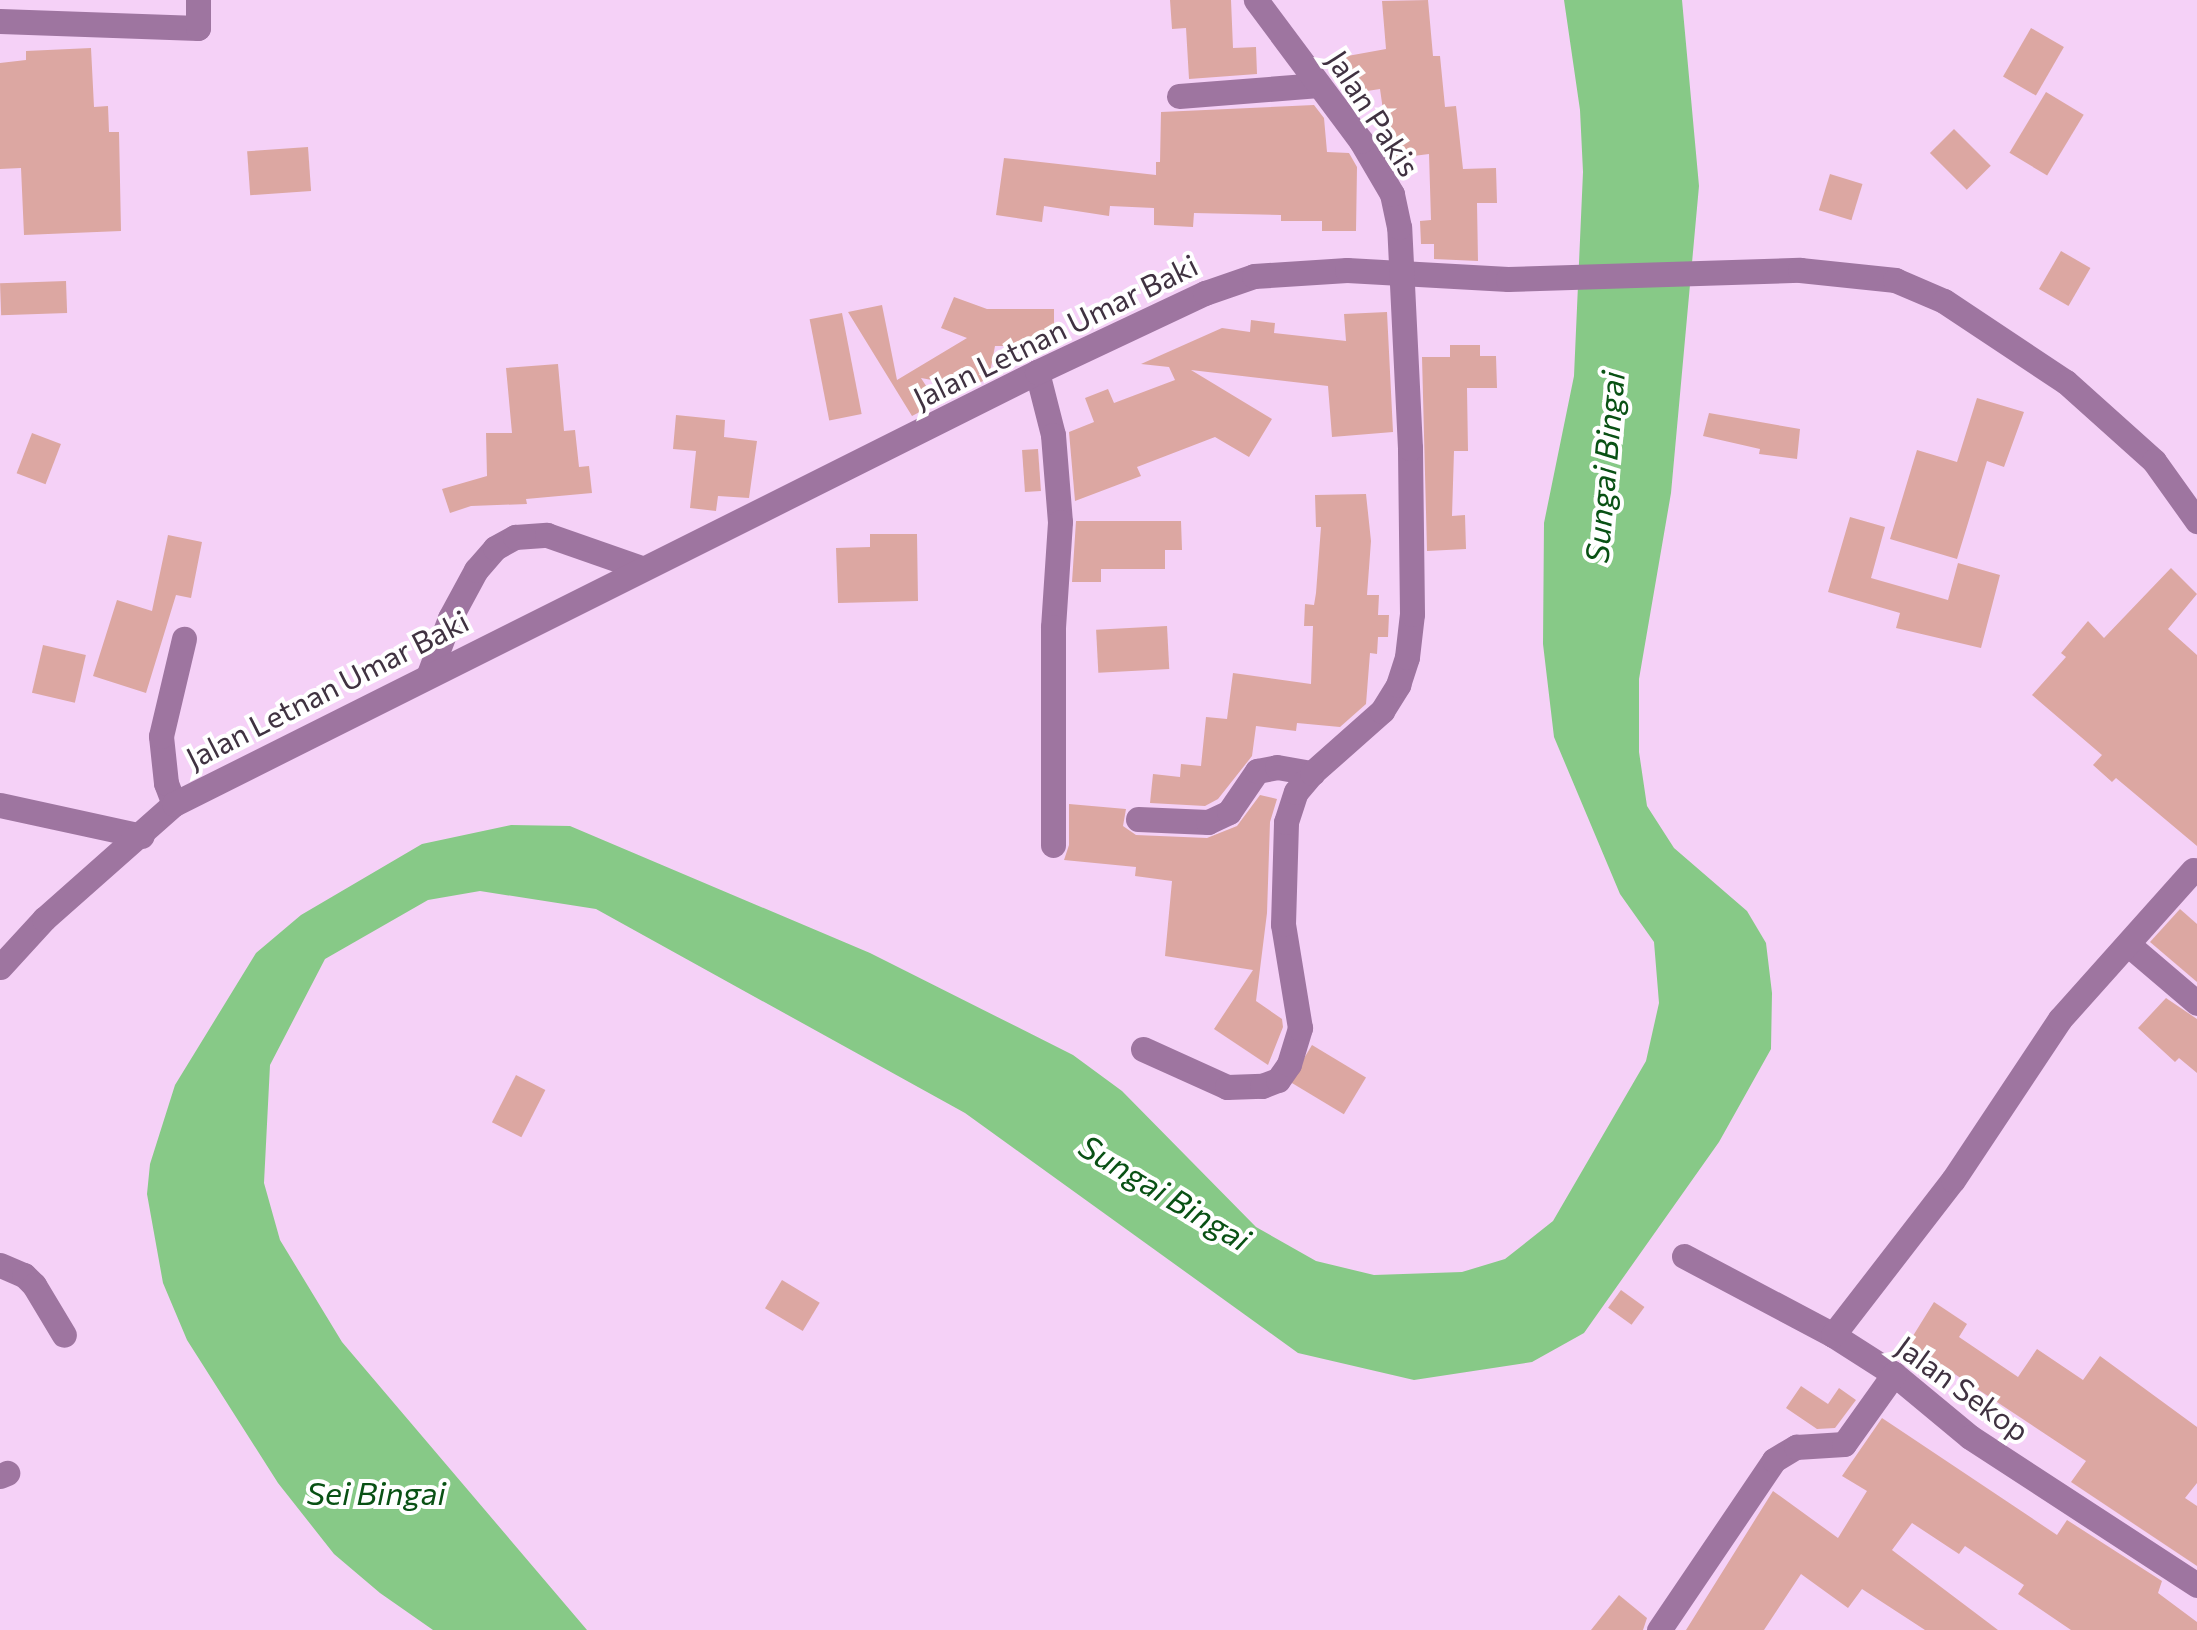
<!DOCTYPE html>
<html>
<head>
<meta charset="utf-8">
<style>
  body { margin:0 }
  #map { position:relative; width:2197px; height:1630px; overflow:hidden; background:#f5d1f7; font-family:Commissioner,sans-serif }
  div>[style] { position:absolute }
  .water>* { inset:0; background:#87c987 }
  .building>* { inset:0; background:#dca7a2; transform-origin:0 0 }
  .minor>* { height:25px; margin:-12.5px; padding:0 12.5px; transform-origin:12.5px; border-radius:12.5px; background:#9e75a0 }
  span { translate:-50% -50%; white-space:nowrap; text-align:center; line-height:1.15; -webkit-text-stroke:8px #fff; paint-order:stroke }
  .street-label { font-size:30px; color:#403241 }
  .water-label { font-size:32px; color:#095114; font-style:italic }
</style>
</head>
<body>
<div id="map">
  <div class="water">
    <div style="clip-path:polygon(1564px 0,1682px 0,1699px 186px,1671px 493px,1639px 679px,1639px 752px,1647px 806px,1674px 848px,1747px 911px,1766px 943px,1772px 993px,1771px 1049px,1719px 1142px,1584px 1333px,1532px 1362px,1414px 1380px,1298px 1353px,965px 1113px,596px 909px,480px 891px,428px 900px,325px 959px,270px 1065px,264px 1183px,280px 1240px,342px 1342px,587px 1630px,433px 1630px,380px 1593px,334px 1554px,278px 1483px,187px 1340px,163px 1283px,147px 1194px,150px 1164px,175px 1085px,256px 953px,301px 915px,422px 844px,511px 825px,570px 826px,870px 953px,1073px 1055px,1122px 1091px,1256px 1227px,1316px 1261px,1374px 1275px,1462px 1272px,1505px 1259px,1553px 1221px,1646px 1061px,1659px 1003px,1654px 942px,1620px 894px,1554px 737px,1543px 644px,1544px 523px,1574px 376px,1583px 172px,1580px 110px)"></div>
  </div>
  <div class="building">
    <div style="clip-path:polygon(1170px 0,1231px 0,1233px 48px,1256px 47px,1257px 74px,1189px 79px,1186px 28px,1172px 29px)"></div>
    <div style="clip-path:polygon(1428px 0,1433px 56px,1440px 56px,1445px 107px,1456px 106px,1463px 169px,1496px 168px,1497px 203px,1477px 203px,1478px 261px,1434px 259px,1434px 244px,1421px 244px,1420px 221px,1431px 220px,1429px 154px,1390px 159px,1380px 89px,1348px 94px,1342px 57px,1386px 49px,1382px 1px)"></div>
    <div style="left:2031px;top:28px;width:38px;height:56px;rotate:30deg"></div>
    <div style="clip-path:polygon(91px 48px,94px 107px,108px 106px,109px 132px,119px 132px,121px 231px,24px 235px,21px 168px,0 169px,0 63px,26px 60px,26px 51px)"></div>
    <div style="left:2046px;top:92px;width:44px;height:71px;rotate:31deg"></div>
    <div style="clip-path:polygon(1314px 105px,1324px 118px,1327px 152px,1349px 153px,1357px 167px,1356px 231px,1322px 231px,1322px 221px,1281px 221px,1281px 215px,1194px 213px,1193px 227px,1154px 225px,1154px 208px,1110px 206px,1109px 216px,1044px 206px,1042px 222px,996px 215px,1004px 158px,1156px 175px,1156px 162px,1160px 162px,1161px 112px)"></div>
    <div style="left:1954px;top:129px;width:52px;height:34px;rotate:45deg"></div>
    <div style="left:308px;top:147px;width:44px;height:61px;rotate:86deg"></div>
    <div style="left:1830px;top:174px;width:34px;height:38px;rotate:17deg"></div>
    <div style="left:2061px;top:251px;width:34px;height:44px;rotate:30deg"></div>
    <div style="left:66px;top:281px;width:32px;height:66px;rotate:88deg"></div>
    <div style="clip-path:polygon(954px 297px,987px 309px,1054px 309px,1054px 346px,995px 346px,989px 378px,971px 387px,921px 378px,937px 403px,912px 416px,848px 312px,882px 305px,897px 380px,967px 338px,941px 328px)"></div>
    <div style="clip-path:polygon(1387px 312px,1393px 432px,1332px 437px,1328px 386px,1191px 370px,1272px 419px,1249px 457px,1215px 437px,1137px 467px,1141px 476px,1075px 501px,1069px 432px,1094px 422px,1085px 398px,1108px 389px,1114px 403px,1175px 380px,1169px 367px,1141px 364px,1222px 328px,1250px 332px,1251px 320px,1275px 323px,1274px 333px,1346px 341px,1344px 314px)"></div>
    <div style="left:842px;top:313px;width:103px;height:33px;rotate:79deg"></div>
    <div style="clip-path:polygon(1450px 345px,1480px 345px,1480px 356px,1496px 356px,1497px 388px,1467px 388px,1468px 451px,1454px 451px,1452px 516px,1465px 515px,1466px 549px,1427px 551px,1422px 357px,1450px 357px)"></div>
    <div style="clip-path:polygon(558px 364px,564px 431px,575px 430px,579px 467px,589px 466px,592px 493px,526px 499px,527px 504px,471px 506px,450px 513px,442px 489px,487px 476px,486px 433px,512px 433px,506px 368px)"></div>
    <div style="clip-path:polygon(1977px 398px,2024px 412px,2004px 467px,1987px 461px,1957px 559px,1890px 539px,1917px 450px,1957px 462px)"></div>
    <div style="clip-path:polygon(1709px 413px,1800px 429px,1797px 459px,1759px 454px,1760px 449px,1703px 436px)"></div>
    <div style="clip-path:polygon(676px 415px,725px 420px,724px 437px,757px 441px,749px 498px,718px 496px,716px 511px,690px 508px,696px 451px,673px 449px)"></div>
    <div style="left:32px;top:433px;width:31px;height:43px;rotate:21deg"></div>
    <div style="left:1038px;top:449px;width:42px;height:16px;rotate:86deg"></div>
    <div style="clip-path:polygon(1366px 494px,1371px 541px,1367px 595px,1379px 595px,1378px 615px,1389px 615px,1388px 637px,1378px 637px,1377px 654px,1370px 653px,1366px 704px,1340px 727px,1297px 723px,1296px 731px,1256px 726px,1252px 756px,1218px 799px,1205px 806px,1150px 803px,1153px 774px,1180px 777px,1181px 764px,1201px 766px,1206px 717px,1227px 719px,1233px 673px,1311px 684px,1313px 626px,1304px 626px,1305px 604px,1314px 605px,1316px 593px,1321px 527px,1316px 527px,1315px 495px)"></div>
    <div style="clip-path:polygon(1850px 517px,1885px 527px,1871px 578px,1948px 600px,1958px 563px,2000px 575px,1981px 648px,1896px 628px,1900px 613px,1828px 592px)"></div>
    <div style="clip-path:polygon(1076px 521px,1181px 521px,1182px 550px,1165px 550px,1165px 569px,1101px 569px,1101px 582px,1072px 582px)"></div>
    <div style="clip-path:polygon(870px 534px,917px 534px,918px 601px,838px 603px,836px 548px,870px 547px)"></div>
    <div style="clip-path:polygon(168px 535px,202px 542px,191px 598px,176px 595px,146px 693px,93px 676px,117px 600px,152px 611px)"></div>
    <div style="clip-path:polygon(2171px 568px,2197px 594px,2168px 629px,2197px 655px,2197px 846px,2116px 778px,2112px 782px,2093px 765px,2102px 755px,2032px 695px,2066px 657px,2061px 653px,2088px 621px,2104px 638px)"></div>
    <div style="left:1167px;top:626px;width:43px;height:71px;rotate:87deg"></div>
    <div style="left:43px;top:645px;width:44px;height:49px;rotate:13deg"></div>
    <div style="clip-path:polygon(1260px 795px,1277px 799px,1270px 822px,1267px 913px,1256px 1001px,1282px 1019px,1283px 1027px,1268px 1065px,1214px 1029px,1253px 970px,1165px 956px,1172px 881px,1135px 876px,1136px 867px,1064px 860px,1069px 845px,1069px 804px,1126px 809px,1123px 826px,1136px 835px,1207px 838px,1237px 826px)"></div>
    <div style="clip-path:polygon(2180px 909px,2197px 924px,2197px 982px,2150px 942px)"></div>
    <div style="clip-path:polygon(2166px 998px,2197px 1019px,2197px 1073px,2179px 1058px,2175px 1062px,2138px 1028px)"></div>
    <div style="left:1312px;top:1045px;width:63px;height:43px;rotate:31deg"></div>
    <div style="left:516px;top:1075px;width:33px;height:53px;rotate:27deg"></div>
    <div style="left:782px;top:1280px;width:44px;height:33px;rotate:31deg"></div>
    <div style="left:1621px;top:1290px;width:29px;height:22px;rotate:36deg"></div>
    <div style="clip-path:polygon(1934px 1302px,1967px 1324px,1959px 1337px,2018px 1377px,2037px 1349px,2083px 1380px,2100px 1356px,2197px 1427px,2197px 1483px,2185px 1498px,2197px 1506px,2197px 1566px,2071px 1482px,2086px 1461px,1941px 1365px,1936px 1373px,1903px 1352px)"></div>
    <div style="clip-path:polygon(1801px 1386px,1828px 1404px,1839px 1388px,1856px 1400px,1835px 1428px,1817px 1429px,1786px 1408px)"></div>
    <div style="clip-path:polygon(1882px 1418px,2057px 1535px,2067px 1520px,2162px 1581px,2158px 1593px,2197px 1622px,2197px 1630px,2071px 1630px,2018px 1594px,2024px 1585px,1965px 1546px,1959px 1554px,1912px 1523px,1892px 1550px,1998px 1630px,1925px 1630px,1862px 1589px,1848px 1608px,1801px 1574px,1764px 1630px,1686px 1630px,1773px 1491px,1838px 1538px,1867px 1491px,1842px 1476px)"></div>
    <div style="clip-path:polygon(1619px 1595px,1647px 1618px,1643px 1630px,1591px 1630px)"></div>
  </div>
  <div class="minor">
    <div style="left:0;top:21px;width:198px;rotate:2deg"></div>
    <div style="left:198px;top:28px;width:28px;rotate:-90deg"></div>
    <div style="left:1179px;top:96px;width:140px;rotate:-4.5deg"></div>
    <div style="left:1037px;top:372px;width:65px;rotate:75.7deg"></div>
    <div style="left:1053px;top:435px;width:87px;rotate:85.4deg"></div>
    <div style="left:1060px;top:522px;width:105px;rotate:93.8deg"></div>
    <div style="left:1053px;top:627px;width:218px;rotate:90deg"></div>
    <div style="left:429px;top:674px;width:60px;rotate:-69.4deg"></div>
    <div style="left:450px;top:618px;width:55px;rotate:-61.6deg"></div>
    <div style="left:476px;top:570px;width:29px;rotate:-49deg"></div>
    <div style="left:495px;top:548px;width:23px;rotate:-29deg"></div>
    <div style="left:515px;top:537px;width:32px;rotate:-4deg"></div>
    <div style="left:547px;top:535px;width:100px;rotate:19.3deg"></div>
    <div style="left:174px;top:804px;width:22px;rotate:-111deg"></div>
    <div style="left:166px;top:783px;width:47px;rotate:-96.1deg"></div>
    <div style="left:161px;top:736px;width:100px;rotate:-76.7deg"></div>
    <div style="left:0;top:805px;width:145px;rotate:12.3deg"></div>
    <div style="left:1138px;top:819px;width:70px;rotate:2.5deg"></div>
    <div style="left:1208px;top:822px;width:23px;rotate:-25deg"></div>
    <div style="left:1229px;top:812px;width:50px;rotate:-55.7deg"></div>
    <div style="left:1257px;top:771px;width:20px;rotate:-11deg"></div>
    <div style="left:1277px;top:767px;width:36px;rotate:10deg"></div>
    <div style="left:2130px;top:946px;width:88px;rotate:40.4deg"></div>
    <div style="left:0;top:967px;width:65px;rotate:-47.5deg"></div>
    <div style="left:44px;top:919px;width:174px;rotate:-41.5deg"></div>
    <div style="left:174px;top:804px;width:965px;rotate:-26.59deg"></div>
    <div style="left:1037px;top:372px;width:186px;rotate:-25.2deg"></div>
    <div style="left:1205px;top:293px;width:52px;rotate:-19.1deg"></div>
    <div style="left:1254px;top:276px;width:93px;rotate:-3.7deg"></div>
    <div style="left:1347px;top:270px;width:161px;rotate:3.2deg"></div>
    <div style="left:1508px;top:279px;width:292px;rotate:-1.8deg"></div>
    <div style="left:1800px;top:270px;width:96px;rotate:6deg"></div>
    <div style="left:1895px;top:280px;width:53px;rotate:23.2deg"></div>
    <div style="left:1944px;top:301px;width:146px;rotate:33.6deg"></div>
    <div style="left:2066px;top:382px;width:118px;rotate:41.9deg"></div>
    <div style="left:2154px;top:461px;width:74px;rotate:54.4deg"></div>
    <div style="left:1143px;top:1049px;width:92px;rotate:24.3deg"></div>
    <div style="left:1227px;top:1087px;width:35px;rotate:-2deg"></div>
    <div style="left:1262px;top:1086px;width:17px;rotate:-21deg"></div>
    <div style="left:1278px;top:1080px;width:19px;rotate:-55deg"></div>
    <div style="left:1289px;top:1064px;width:38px;rotate:-73deg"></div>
    <div style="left:1300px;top:1028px;width:105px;rotate:-99.3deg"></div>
    <div style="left:1283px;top:924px;width:102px;rotate:-88.3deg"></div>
    <div style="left:1286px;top:822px;width:32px;rotate:-72deg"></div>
    <div style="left:1296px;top:792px;width:25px;rotate:-50deg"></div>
    <div style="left:1312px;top:773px;width:94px;rotate:-41.5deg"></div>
    <div style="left:1382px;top:711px;width:31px;rotate:-58deg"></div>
    <div style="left:1398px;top:685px;width:29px;rotate:-72deg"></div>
    <div style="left:1407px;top:657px;width:43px;rotate:-83.4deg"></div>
    <div style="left:1412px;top:614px;width:166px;rotate:-90.7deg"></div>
    <div style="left:1410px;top:448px;width:221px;rotate:-92.8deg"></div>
    <div style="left:1399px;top:227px;width:34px;rotate:-102deg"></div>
    <div style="left:1392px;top:194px;width:61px;rotate:-120.3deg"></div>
    <div style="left:1361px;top:141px;width:176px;rotate:-126.7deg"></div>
    <div style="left:1684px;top:1256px;width:169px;rotate:27.9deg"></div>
    <div style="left:1833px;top:1335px;width:72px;rotate:32.6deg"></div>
    <div style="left:1894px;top:1374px;width:99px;rotate:39.7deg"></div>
    <div style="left:1970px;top:1437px;width:271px;rotate:33.1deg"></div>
    <div style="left:0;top:1265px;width:26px;rotate:23deg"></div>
    <div style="left:24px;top:1275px;width:14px;rotate:45deg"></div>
    <div style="left:34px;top:1285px;width:58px;rotate:59deg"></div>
    <div style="left:1833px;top:1335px;width:196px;rotate:-52.3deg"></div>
    <div style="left:1953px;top:1180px;width:193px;rotate:-56.4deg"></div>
    <div style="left:2060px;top:1019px;width:200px;rotate:-48.2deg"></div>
    <div style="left:0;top:1476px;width:8px;rotate:-23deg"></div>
    <div style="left:1659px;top:1630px;width:205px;rotate:-55.9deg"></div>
    <div style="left:1774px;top:1460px;width:26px;rotate:-31deg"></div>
    <div style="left:1796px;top:1447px;width:48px;rotate:-3.6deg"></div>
    <div style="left:1844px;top:1444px;width:86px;rotate:-54.5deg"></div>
  </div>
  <div class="street-label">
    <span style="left:1374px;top:113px;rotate:57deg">Jalan Pakis</span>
    <span style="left:1055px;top:331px;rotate:-26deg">Jalan Letnan Umar Baki</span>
    <span style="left:327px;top:689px;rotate:-27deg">Jalan Letnan Umar Baki</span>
    <span style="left:1963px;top:1388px;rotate:36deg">Jalan Sekop</span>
  </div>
  <div class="water-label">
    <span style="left:1604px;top:467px;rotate:-85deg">Sungai Bingai</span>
    <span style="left:1165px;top:1192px;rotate:31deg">Sungai Bingai</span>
    <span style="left:376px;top:1492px">Sei Bingai</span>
  </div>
</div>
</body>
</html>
